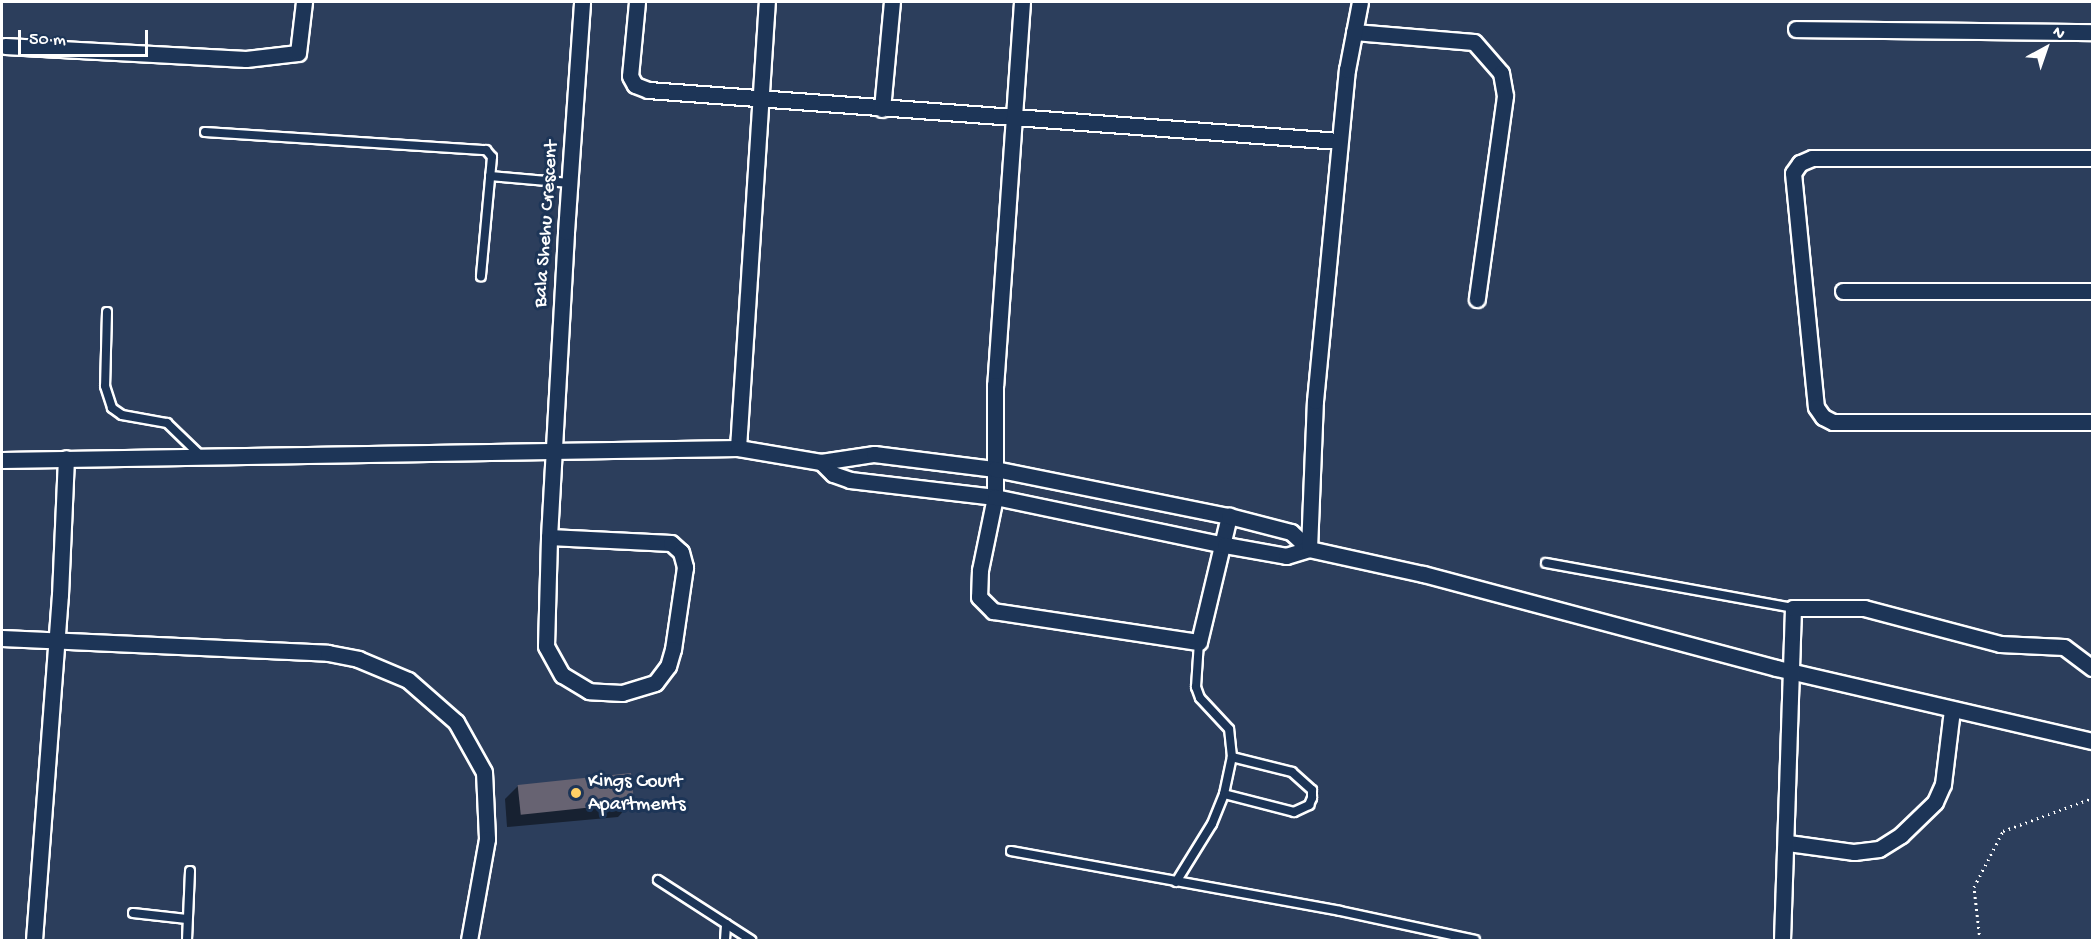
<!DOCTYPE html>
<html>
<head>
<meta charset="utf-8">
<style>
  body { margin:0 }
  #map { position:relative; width:2094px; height:942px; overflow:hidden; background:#2c3e5c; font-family:"Gochi Hand",sans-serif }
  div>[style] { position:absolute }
  .shadow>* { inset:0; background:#0007 }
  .building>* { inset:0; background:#676372; transform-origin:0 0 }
  .path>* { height:3px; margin-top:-1.5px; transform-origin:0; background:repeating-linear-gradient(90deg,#fff 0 1.5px,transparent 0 6px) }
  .roads { filter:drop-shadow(2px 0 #fff) drop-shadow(-2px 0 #fff) drop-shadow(0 2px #fff) drop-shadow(0 -2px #fff) }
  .service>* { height:8px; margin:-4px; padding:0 4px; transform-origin:4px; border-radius:4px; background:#1d3557 }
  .minor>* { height:15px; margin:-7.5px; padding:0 7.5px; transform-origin:7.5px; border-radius:7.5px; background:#1d3557 }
  .dots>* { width:16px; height:16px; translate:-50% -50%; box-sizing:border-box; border:3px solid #1d3557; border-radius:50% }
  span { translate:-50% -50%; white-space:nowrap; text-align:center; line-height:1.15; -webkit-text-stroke:6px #1d3557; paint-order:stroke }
  .street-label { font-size:20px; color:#fff }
  .poi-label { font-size:20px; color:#fff }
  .left { translate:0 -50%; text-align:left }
  .frame { position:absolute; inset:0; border:3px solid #fff; pointer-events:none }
  .north { position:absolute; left:2016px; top:18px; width:60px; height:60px; -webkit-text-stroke:4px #1d3557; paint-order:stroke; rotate:40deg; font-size:16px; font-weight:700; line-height:24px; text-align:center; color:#fff }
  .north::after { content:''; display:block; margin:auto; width:21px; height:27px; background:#fff; clip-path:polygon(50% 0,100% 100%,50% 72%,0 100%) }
  .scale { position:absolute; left:18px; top:30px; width:130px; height:27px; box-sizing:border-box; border:3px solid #fff; border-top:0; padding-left:8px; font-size:18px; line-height:21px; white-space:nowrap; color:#fff; -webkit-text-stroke:4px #1d3557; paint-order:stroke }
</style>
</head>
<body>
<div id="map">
  <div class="shadow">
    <div style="clip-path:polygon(519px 785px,632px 802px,618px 817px,507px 827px,505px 799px)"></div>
  </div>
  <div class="building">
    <div style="left:631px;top:773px;width:30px;height:114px;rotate:84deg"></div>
  </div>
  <div class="path">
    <div style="left:1980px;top:940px;width:53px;rotate:-96.5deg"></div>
    <div style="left:1974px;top:887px;width:63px;rotate:-62.6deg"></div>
    <div style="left:2003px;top:831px;width:95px;rotate:-20.3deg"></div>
  </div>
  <div class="roads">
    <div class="service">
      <div style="left:205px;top:132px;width:282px;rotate:3.7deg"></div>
      <div style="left:486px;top:150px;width:9px;rotate:49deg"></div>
      <div style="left:492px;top:157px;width:120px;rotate:95.3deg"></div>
      <div style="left:490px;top:176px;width:80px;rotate:5deg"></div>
      <div style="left:107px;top:312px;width:74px;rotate:91.5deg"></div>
      <div style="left:105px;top:386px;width:23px;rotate:72deg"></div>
      <div style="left:112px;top:408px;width:12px;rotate:35deg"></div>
      <div style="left:122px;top:415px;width:46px;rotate:10.1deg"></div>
      <div style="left:167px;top:423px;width:47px;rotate:44.1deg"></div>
      <div style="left:1546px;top:563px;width:251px;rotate:10.3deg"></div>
      <div style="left:1224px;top:794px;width:72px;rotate:14.4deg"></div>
      <div style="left:1294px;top:812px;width:17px;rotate:-25deg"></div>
      <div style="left:1309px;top:805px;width:8px;rotate:-67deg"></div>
      <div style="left:1312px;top:798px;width:8px;rotate:-90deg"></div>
      <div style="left:1312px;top:790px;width:27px;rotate:-138deg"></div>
      <div style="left:1292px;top:772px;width:62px;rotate:-166deg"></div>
      <div style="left:1011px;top:851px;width:334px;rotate:10.3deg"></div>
      <div style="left:1340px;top:911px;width:138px;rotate:12.1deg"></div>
      <div style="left:658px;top:880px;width:111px;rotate:32.8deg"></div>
      <div style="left:1176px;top:882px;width:68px;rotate:-58.2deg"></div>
      <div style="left:1212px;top:824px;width:32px;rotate:-68deg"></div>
      <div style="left:1224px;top:794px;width:38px;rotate:-78deg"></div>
      <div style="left:1232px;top:757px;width:28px;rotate:-96deg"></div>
      <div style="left:1229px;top:729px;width:42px;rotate:-133.1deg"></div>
      <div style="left:1200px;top:698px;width:12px;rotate:-110deg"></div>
      <div style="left:1196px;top:687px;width:45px;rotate:-86.2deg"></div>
      <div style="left:133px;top:913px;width:54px;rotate:6.3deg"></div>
      <div style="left:187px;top:940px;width:69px;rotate:-87.5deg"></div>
      <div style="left:725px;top:940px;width:16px;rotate:-86deg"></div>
    </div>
    <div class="minor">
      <div style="left:637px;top:2px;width:74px;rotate:95.4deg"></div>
      <div style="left:630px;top:76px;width:10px;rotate:61deg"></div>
      <div style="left:635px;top:85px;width:14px;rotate:21deg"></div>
      <div style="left:648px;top:90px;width:693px;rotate:4.22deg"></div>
      <div style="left:1022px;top:2px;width:384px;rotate:94deg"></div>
      <div style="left:995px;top:385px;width:112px;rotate:90deg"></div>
      <div style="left:995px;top:497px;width:75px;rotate:101.6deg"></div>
      <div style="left:980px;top:570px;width:27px;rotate:92deg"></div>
      <div style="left:979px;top:597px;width:20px;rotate:45deg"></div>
      <div style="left:993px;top:611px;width:208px;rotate:8.6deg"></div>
      <div style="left:1199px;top:642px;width:130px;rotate:-76.6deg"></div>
      <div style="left:1796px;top:29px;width:296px;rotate:0.6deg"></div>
      <div style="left:1354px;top:32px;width:120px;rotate:4.8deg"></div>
      <div style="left:1474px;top:42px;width:41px;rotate:48.9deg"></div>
      <div style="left:1501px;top:73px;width:23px;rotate:80deg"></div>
      <div style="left:1505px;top:96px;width:205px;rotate:97.9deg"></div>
      <div style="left:5px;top:46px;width:241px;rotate:3.1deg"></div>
      <div style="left:246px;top:59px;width:52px;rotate:-6.6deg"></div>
      <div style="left:298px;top:53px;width:51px;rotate:-83.3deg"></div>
      <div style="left:882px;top:109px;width:107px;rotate:-84.7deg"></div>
      <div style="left:2092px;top:158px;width:280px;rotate:180deg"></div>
      <div style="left:1812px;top:158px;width:13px;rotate:157deg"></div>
      <div style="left:1800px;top:163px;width:12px;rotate:125deg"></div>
      <div style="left:1793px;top:173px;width:235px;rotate:84.4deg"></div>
      <div style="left:1816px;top:407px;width:12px;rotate:55deg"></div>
      <div style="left:1823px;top:417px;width:11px;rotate:27deg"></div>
      <div style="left:1833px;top:422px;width:259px"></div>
      <div style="left:1843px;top:291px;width:249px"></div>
      <div style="left:738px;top:448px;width:447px;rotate:-86.3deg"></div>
      <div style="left:2px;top:460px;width:736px;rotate:-0.93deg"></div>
      <div style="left:738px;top:448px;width:84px;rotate:9.6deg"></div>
      <div style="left:821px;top:462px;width:54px;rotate:-8.6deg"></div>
      <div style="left:874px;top:454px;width:122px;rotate:7.1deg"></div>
      <div style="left:995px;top:469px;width:239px;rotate:11.4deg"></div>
      <div style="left:1229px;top:516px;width:64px;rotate:14.5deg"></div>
      <div style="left:1291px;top:532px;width:25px;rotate:43deg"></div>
      <div style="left:821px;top:462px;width:17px;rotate:45deg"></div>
      <div style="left:833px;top:474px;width:18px;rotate:19deg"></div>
      <div style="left:850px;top:480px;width:146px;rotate:6.7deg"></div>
      <div style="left:995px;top:497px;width:235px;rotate:11.8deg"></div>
      <div style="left:1225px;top:545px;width:62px;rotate:10.2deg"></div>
      <div style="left:1286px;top:556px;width:24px;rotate:-17deg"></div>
      <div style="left:1309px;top:549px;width:117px;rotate:12.4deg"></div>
      <div style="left:1423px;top:574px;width:365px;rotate:14.9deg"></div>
      <div style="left:1776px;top:668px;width:324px;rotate:13deg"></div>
      <div style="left:549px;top:537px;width:122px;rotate:2.8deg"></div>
      <div style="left:671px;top:543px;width:13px;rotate:42deg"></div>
      <div style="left:681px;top:552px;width:16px;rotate:75deg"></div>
      <div style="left:685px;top:567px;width:83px;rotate:98.3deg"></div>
      <div style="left:673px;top:649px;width:18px;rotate:106deg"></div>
      <div style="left:668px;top:666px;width:21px;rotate:127deg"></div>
      <div style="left:655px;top:683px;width:34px;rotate:163deg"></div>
      <div style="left:622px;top:693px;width:33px;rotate:-177deg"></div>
      <div style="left:589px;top:691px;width:31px;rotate:-149deg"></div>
      <div style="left:562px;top:675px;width:33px;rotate:-119deg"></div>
      <div style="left:546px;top:646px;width:109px;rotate:-88.4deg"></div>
      <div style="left:549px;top:537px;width:305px;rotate:-86.8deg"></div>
      <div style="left:566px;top:232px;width:231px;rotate:-86deg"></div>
      <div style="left:1309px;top:549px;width:148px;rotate:-87.7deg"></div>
      <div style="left:1315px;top:401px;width:333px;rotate:-84.5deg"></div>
      <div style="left:1347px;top:70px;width:69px;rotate:-79.2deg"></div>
      <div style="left:2px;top:638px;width:326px;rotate:2.6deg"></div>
      <div style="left:328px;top:653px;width:31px;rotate:11deg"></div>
      <div style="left:358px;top:659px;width:54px;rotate:22.8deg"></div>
      <div style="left:408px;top:680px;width:64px;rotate:41.2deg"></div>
      <div style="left:456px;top:722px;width:57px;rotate:60.8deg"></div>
      <div style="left:484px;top:772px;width:67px;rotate:87.4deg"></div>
      <div style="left:487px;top:839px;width:103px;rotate:100.1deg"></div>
      <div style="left:1788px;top:843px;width:67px;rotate:7.8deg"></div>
      <div style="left:1854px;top:852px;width:25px;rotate:-7deg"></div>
      <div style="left:1879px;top:849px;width:26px;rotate:-32deg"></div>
      <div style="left:1901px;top:835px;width:47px;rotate:-44.1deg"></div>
      <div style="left:1935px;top:802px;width:20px;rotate:-66deg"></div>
      <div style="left:1943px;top:784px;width:75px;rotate:-83.1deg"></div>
      <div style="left:34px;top:940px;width:346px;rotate:-85.7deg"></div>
      <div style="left:60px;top:595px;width:137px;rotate:-87.5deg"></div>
      <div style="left:1782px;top:940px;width:332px;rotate:-88.1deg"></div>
      <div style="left:1793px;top:608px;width:71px"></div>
      <div style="left:1864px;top:608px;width:141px;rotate:14.8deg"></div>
      <div style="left:2000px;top:644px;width:64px;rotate:2.7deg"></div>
      <div style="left:2064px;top:647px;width:35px;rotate:37deg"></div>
    </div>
  </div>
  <div class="dots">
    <div style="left:576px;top:793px;background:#ffd166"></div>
  </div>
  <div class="street-label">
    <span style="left:547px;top:224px;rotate:-86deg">Bala Shehu Crescent</span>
  </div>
  <div class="poi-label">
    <span class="left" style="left:588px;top:794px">Kings Court<br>Apartments</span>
  </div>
  <div class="frame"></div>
  <div class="north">N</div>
  <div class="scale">50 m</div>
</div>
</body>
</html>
